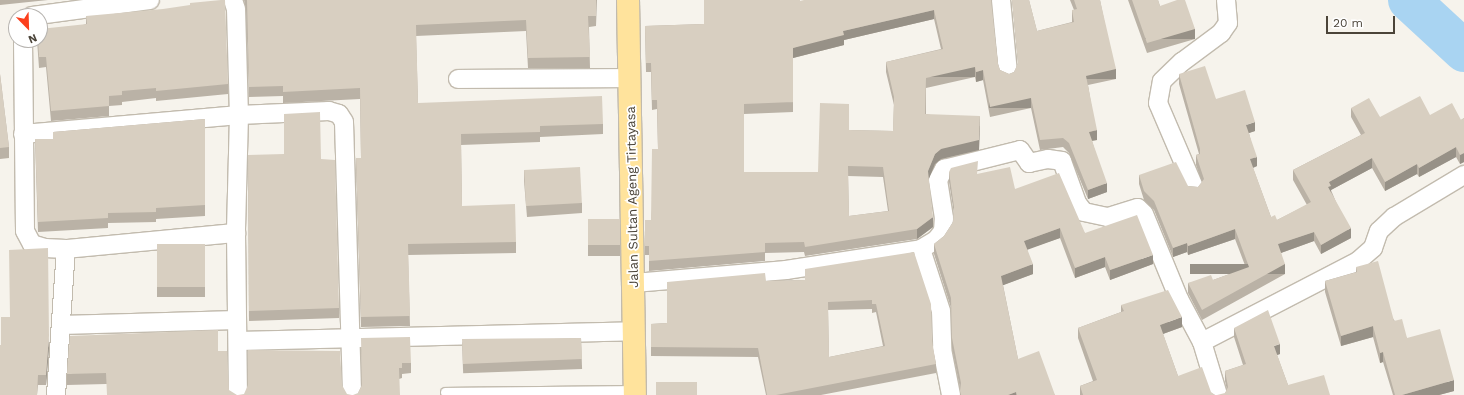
<!DOCTYPE html>
<html>
<head>
<meta charset="utf-8">
<style>
  body { margin:0 }
  #map { position:relative; width:1464px; height:395px; overflow:hidden; background:#f6f3ec; font-family:"Work Sans",sans-serif }
  div>[style] { position:absolute }
  .river>* { height:42px; margin:-21px; padding:0 21px; transform-origin:21px; border-radius:21px; background:#a9d4f2 }
  .roads { filter:drop-shadow(1px 0 #c2bbae) drop-shadow(-1px 0 #c2bbae) drop-shadow(0 1px #c2bbae) drop-shadow(0 -1px #c2bbae) }
  .lane>* { height:9px; margin:-4.5px; padding:0 4.5px; transform-origin:4.5px; border-radius:4.5px; background:#fff }
  .street>* { height:18px; margin:-9px; padding:0 9px; transform-origin:9px; border-radius:9px; background:#fff }
  .primary>* { height:22px; margin:-11px; padding:0 11px; transform-origin:11px; border-radius:11px; background:#ffe39c }
  .wall>* { inset:0; background:#bab2a6; transform-origin:0 0 }
  .shaded-wall>* { inset:0; background:#979187; transform-origin:0 0 }
  .building>* { inset:0; background:#d8cfc1; transform-origin:0 0 }
  span { translate:-50% -50%; white-space:nowrap; text-align:center; line-height:1.15; -webkit-text-stroke:3.5px #fff; paint-order:stroke }
  .street-label { font-size:13px; color:#4b4439 }
  .north { position:absolute; left:8px; top:8px; width:40px; height:40px; box-sizing:border-box; background:#fff; border:1px solid #b7b4b0; border-radius:50%; rotate:157deg; font-size:11px; font-weight:700; line-height:16px; text-align:center; color:#4b4439 }
  .north::after { content:''; display:block; margin:auto; width:14px; height:18px; background:#fc3f1d; clip-path:polygon(50% 0,100% 100%,50% 72%,0 100%) }
  .scale { position:absolute; left:1326px; top:16px; width:69px; height:18px; box-sizing:border-box; border:2px solid #4b4439; border-top:0; padding-left:5px; font-size:12px; line-height:14px; white-space:nowrap; color:#4b4439; -webkit-text-stroke:3px #fff; paint-order:stroke }
</style>
</head>
<body>
<div id="map">
  <div class="river">
    <div style="left:1409px;top:0;width:75px;rotate:42.8deg"></div>
  </div>
  <div class="roads">
    <div class="lane">
      <div style="left:445px;top:392px;width:190px;rotate:-0.6deg"></div>
    </div>
    <div class="street">
      <div style="left:233px;top:0;width:9px;rotate:72deg"></div>
      <div style="left:236px;top:9px;width:106px;rotate:88.4deg"></div>
      <div style="left:239px;top:115px;width:118px;rotate:91.5deg"></div>
      <div style="left:236px;top:233px;width:162px;rotate:89.3deg"></div>
      <div style="left:1001px;top:0;width:73px;rotate:84.5deg"></div>
      <div style="left:32px;top:16px;width:119px;rotate:-7.7deg"></div>
      <div style="left:23px;top:40px;width:191px;rotate:89.4deg"></div>
      <div style="left:25px;top:231px;width:15px;rotate:62deg"></div>
      <div style="left:32px;top:244px;width:14px;rotate:17deg"></div>
      <div style="left:45px;top:248px;width:21px;rotate:3deg"></div>
      <div style="left:66px;top:249px;width:171px;rotate:-5.4deg"></div>
      <div style="left:458px;top:79px;width:173px;rotate:-0.3deg"></div>
      <div style="left:23px;top:134px;width:217px;rotate:-5deg"></div>
      <div style="left:239px;top:115px;width:90px;rotate:-2.5deg"></div>
      <div style="left:329px;top:111px;width:10px;rotate:17deg"></div>
      <div style="left:339px;top:114px;width:9px;rotate:58deg"></div>
      <div style="left:344px;top:122px;width:273px;rotate:88.3deg"></div>
      <div style="left:1194px;top:187px;width:91px;rotate:-113.2deg"></div>
      <div style="left:1158px;top:103px;width:22px;rotate:-80deg"></div>
      <div style="left:1162px;top:81px;width:28px;rotate:-44deg"></div>
      <div style="left:1182px;top:62px;width:49px;rotate:-36.6deg"></div>
      <div style="left:1221px;top:33px;width:12px;rotate:-55deg"></div>
      <div style="left:1228px;top:23px;width:23px;rotate:-95deg"></div>
      <div style="left:921px;top:249px;width:65px;rotate:72.1deg"></div>
      <div style="left:941px;top:311px;width:38px;rotate:88deg"></div>
      <div style="left:942px;top:349px;width:47px;rotate:78.9deg"></div>
      <div style="left:634px;top:283px;width:153px;rotate:-4.9deg"></div>
      <div style="left:786px;top:270px;width:137px;rotate:-8.8deg"></div>
      <div style="left:921px;top:249px;width:17px;rotate:-31deg"></div>
      <div style="left:936px;top:240px;width:11px;rotate:-52deg"></div>
      <div style="left:943px;top:231px;width:13px;rotate:-86deg"></div>
      <div style="left:944px;top:218px;width:38px;rotate:-99deg"></div>
      <div style="left:938px;top:180px;width:13px;rotate:-61deg"></div>
      <div style="left:944px;top:169px;width:78px;rotate:-14deg"></div>
      <div style="left:1020px;top:150px;width:16px;rotate:55deg"></div>
      <div style="left:1029px;top:163px;width:19px;rotate:-12deg"></div>
      <div style="left:1048px;top:159px;width:14px;rotate:8deg"></div>
      <div style="left:1062px;top:161px;width:45px;rotate:70.3deg"></div>
      <div style="left:1077px;top:203px;width:11px;rotate:52deg"></div>
      <div style="left:1084px;top:212px;width:25px;rotate:12deg"></div>
      <div style="left:1108px;top:217px;width:31px;rotate:-17deg"></div>
      <div style="left:1138px;top:208px;width:8px;rotate:45deg"></div>
      <div style="left:1144px;top:214px;width:92px;rotate:67.6deg"></div>
      <div style="left:1179px;top:299px;width:49px;rotate:61.9deg"></div>
      <div style="left:1202px;top:342px;width:55px;rotate:73.2deg"></div>
      <div style="left:61px;top:325px;width:176px;rotate:-1.6deg"></div>
      <div style="left:238px;top:341px;width:397px;rotate:-1.4deg"></div>
      <div style="left:1202px;top:342px;width:176px;rotate:-27.4deg"></div>
      <div style="left:1358px;top:261px;width:20px;rotate:-41deg"></div>
      <div style="left:1373px;top:248px;width:18px;rotate:-71deg"></div>
      <div style="left:1379px;top:231px;width:21px;rotate:-43deg"></div>
      <div style="left:1394px;top:217px;width:82px;rotate:-31deg"></div>
      <div style="left:56px;top:395px;width:146px;rotate:-86.1deg"></div>
    </div>
    <div class="primary">
      <div style="left:628px;top:0;width:395px;rotate:89deg"></div>
    </div>
  </div>
  <div class="wall">
    <div style="clip-path:polygon(0 0,48px 0,0 5px)"></div>
    <div style="clip-path:polygon(244px 0,597px 0,596px 26px,589px 27px,590px 68px,528px 68px,526px 31px,416px 36px,418px 103px,603px 124px,603px 134px,540px 137px,540px 142px,461px 145px,462px 206px,516px 242px,516px 253px,408px 255px,410px 326px,361px 327px,356px 169px,356px 158px,361px 158px,360px 99px,283px 103px,283px 96px,249px 97px,246px 9px)"></div>
    <div style="clip-path:polygon(evenodd,991px 0,998px 64px,1000px 70px,1009px 74px,1014px 72px,1018px 64px,1012px 0,1029px 0,1037px 31px,1072px 22px,1072px 10px,1074px 10px,1070px 0,1100px 0,1116px 79px,1088px 85px,1097px 140px,1092px 141px,1107px 192px,1088px 199px,1069px 153px,1063px 147px,1040px 150px,1031px 108px,990px 117px,983px 80px,976px 82px,975px 77px,926px 88px,926px 114px,980px 126px,979px 150px,941px 159px,935px 164px,928px 179px,933px 227px,917px 239px,805px 256px,804px 252px,765px 253px,765px 261px,649px 271px,649px 255px,645px 255px,645px 220px,651px 220px,658px 149px,657px 109px,652px 110px,651px 72px,646px 72px,645px 26px,704px 24px,800px 1px,991px 0,934px 19px,941px 49px,886px 62px,886px 72px,894px 105px,893px 131px,849px 130px,818px 172px,744px 172px,744px 114px,793px 112px,793px 58px,844px 45px,844px 40px,934px 19px,991px 0,848px 176px,883px 177px,888px 211px,849px 216px,848px 176px)"></div>
    <div style="clip-path:polygon(1128px 0,1158px 0,1160px 6px,1195px 39px,1147px 53px)"></div>
    <div style="clip-path:polygon(86px 16px,228px 84px,228px 94px,156px 101px,156px 98px,122px 102px,122px 105px,109px 106px,109px 116px,51px 121px,46px 67px,39px 68px,37px 40px,40px 40px,86px 24px)"></div>
    <div style="clip-path:polygon(0 74px,9px 147px,9px 158px,0 159px)"></div>
    <div style="clip-path:polygon(1179px 74px,1216px 99px,1255px 131px,1249px 133px,1257px 166px,1253px 168px,1271px 217px,1277px 220px,1307px 205px,1293px 180px,1293px 170px,1361px 135px,1351px 117px,1351px 108px,1380px 117px,1430px 115px,1461px 120px,1464px 118px,1464px 162px,1460px 164px,1456px 157px,1419px 177px,1417px 174px,1385px 191px,1372px 168px,1331px 190px,1351px 238px,1321px 254px,1314px 241px,1281px 253px,1285px 274px,1202px 320px,1188px 293px,1188px 283px,1213px 280px,1246px 268px,1235px 239px,1188px 255px,1187px 252px,1173px 257px,1154px 210px,1144px 200px,1139px 184px,1139px 175px,1188px 186px,1198px 187px,1202px 182px,1196px 165px,1196px 155px,1199px 154px,1179px 84px)"></div>
    <div style="clip-path:polygon(205px 119px,205px 216px,156px 219px,156px 222px,108px 223px,108px 228px,38px 232px,35px 139px,53px 139px,53px 132px)"></div>
    <div style="clip-path:polygon(248px 155px,321px 159px,339px 308px,339px 318px,249px 321px)"></div>
    <div style="clip-path:polygon(524px 170px,582px 203px,582px 213px,527px 217px,524px 181px)"></div>
    <div style="clip-path:polygon(949px 172px,978px 174px,1015px 189px,1085px 233px,1153px 264px,1110px 280px,1105px 267px,1075px 278px,1060px 238px,1027px 249px,1033px 274px,1003px 285px,1018px 359px,1055px 395px,960px 395px,960px 388px,952px 348px,951px 308px,934px 254px,934px 244px,944px 236px,953px 222px,954px 214px,949px 182px)"></div>
    <div style="left:620px;top:219px;width:37px;height:32px;rotate:90deg"></div>
    <div style="left:157px;top:244px;width:48px;height:53px"></div>
    <div style="clip-path:polygon(evenodd,914px 252px,936px 364px,936px 373px,821px 395px,766px 395px,758px 357px,651px 356px,651px 324px,667px 323px,766px 281px,805px 280px,914px 252px,872px 309px,872px 313px,876px 312px,883px 346px,829px 357px,828px 310px,872px 309px)"></div>
    <div style="clip-path:polygon(1356px 267px,1407px 338px,1454px 391px,1439px 395px,1393px 395px,1383px 362px,1380px 363px,1373px 337px,1341px 346px,1325px 292px,1325px 281px,1356px 272px)"></div>
    <div style="clip-path:polygon(1121px 305px,1182px 327px,1163px 334px,1178px 376px,1215px 395px,1080px 395px,1080px 386px,1093px 381px,1078px 338px,1078px 328px,1121px 312px)"></div>
    <div style="clip-path:polygon(1234px 328px,1280px 354px,1277px 355px,1288px 385px,1225px 393px,1227px 390px,1225px 381px,1225px 371px,1243px 365px,1234px 337px)"></div>
    <div style="left:581px;top:338px;width:31px;height:119px;rotate:88deg"></div>
    <div style="clip-path:polygon(1px 345px,49px 347px,46px 385px,38px 385px,37px 395px,0 395px)"></div>
    <div style="clip-path:polygon(361px 348px,411px 363px,411px 373px,402px 374px,402px 378px,399px 379px,358px 393px,362px 385px)"></div>
    <div style="clip-path:polygon(218px 351px,229px 390px,106px 384px,67px 385px,67px 374px)"></div>
  </div>
  <div class="shaded-wall">
    <div style="clip-path:polygon(934px 10px,934px 19px,844px 40px,844px 45px,793px 58px,793px 48px,843px 31px)"></div>
    <div style="left:1195px;top:29px;width:10px;height:50px;rotate:90deg"></div>
    <div style="left:975px;top:67px;width:10px;height:50px;rotate:90deg"></div>
    <div style="left:1116px;top:69px;width:10px;height:31px;rotate:90deg"></div>
    <div style="clip-path:polygon(983px 70px,983px 80px,976px 82px,976px 72px)"></div>
    <div style="left:1031px;top:98px;width:10px;height:42px;rotate:90deg"></div>
    <div style="clip-path:polygon(980px 116px,979px 150px,941px 159px,935px 164px,928px 181px,928px 171px,935px 154px)"></div>
    <div style="clip-path:polygon(1255px 122px,1255px 131px,1246px 134px,1246px 125px)"></div>
    <div style="clip-path:polygon(1097px 130px,1097px 140px,1089px 141px,1089px 132px)"></div>
    <div style="clip-path:polygon(1456px 147px,1456px 157px,1419px 177px,1419px 168px)"></div>
    <div style="clip-path:polygon(1464px 153px,1464px 162px,1460px 164px,1460px 155px)"></div>
    <div style="clip-path:polygon(1257px 157px,1257px 166px,1250px 169px,1250px 159px)"></div>
    <div style="clip-path:polygon(1372px 158px,1372px 168px,1331px 190px,1331px 195px,1328px 187px,1329px 182px)"></div>
    <div style="clip-path:polygon(1417px 164px,1417px 174px,1385px 191px,1385px 182px)"></div>
    <div style="clip-path:polygon(1107px 183px,1107px 192px,1088px 199px,1088px 190px)"></div>
    <div style="clip-path:polygon(933px 217px,933px 227px,917px 239px,917px 229px)"></div>
    <div style="clip-path:polygon(1060px 228px,1060px 238px,1024px 251px,1024px 241px)"></div>
    <div style="clip-path:polygon(1351px 228px,1351px 238px,1321px 254px,1321px 245px)"></div>
    <div style="clip-path:polygon(1235px 229px,1235px 239px,1188px 255px,1188px 246px)"></div>
    <div style="clip-path:polygon(1314px 232px,1314px 241px,1278px 254px,1278px 244px)"></div>
    <div style="clip-path:polygon(1187px 243px,1187px 252px,1173px 257px,1173px 248px)"></div>
    <div style="clip-path:polygon(1153px 255px,1153px 264px,1110px 280px,1110px 270px)"></div>
    <div style="clip-path:polygon(1105px 257px,1105px 267px,1075px 278px,1075px 268px)"></div>
    <div style="clip-path:polygon(1033px 264px,1033px 274px,1001px 286px,1001px 276px)"></div>
    <div style="left:1285px;top:264px;width:10px;height:95px;rotate:90deg"></div>
    <div style="clip-path:polygon(1182px 317px,1182px 327px,1160px 335px,1160px 325px)"></div>
    <div style="clip-path:polygon(1373px 326px,1373px 337px,1341px 346px,1341px 336px)"></div>
    <div style="clip-path:polygon(49px 336px,49px 347px,46px 385px,46px 375px)"></div>
    <div style="clip-path:polygon(1280px 344px,1280px 354px,1274px 356px,1274px 346px)"></div>
    <div style="clip-path:polygon(1383px 352px,1383px 362px,1380px 363px,1380px 353px)"></div>
    <div style="clip-path:polygon(1454px 380px,1454px 391px,1439px 395px,1402px 395px)"></div>
    <div style="clip-path:polygon(1016px 392px,1016px 395px,1008px 395px)"></div>
  </div>
  <div class="building">
    <div style="clip-path:polygon(221px 0,225px 0,228px 84px,156px 91px,156px 88px,122px 91px,122px 95px,109px 96px,109px 106px,51px 111px,46px 57px,39px 57px,38px 40px,40px 40px,40px 29px,87px 24px,86px 16px,163px 9px,190px 5px,190px 3px)"></div>
    <div style="clip-path:polygon(247px 0,596px 0,596px 16px,588px 16px,590px 57px,528px 58px,526px 20px,416px 25px,418px 103px,602px 96px,603px 124px,540px 126px,540px 132px,461px 134px,462px 206px,515px 204px,516px 242px,408px 244px,410px 316px,361px 317px,356px 158px,361px 158px,360px 88px,283px 92px,283px 86px,249px 87px)"></div>
    <div style="clip-path:polygon(evenodd,704px 0,800px 0,800px 1px,804px 0,991px 0,998px 64px,1000px 70px,1009px 74px,1014px 72px,1018px 63px,1012px 0,1029px 0,1037px 31px,1074px 22px,1072px 10px,1077px 9px,1074px 0,1100px 0,1116px 69px,1086px 76px,1097px 130px,1089px 132px,1107px 183px,1088px 190px,1069px 143px,1063px 138px,1040px 140px,1031px 98px,990px 107px,983px 70px,976px 72px,975px 67px,926px 78px,925px 114px,980px 116px,979px 140px,941px 149px,935px 154px,928px 171px,933px 217px,917px 229px,805px 247px,804px 242px,765px 243px,765px 252px,649px 261px,649px 246px,645px 246px,645px 220px,651px 220px,652px 149px,658px 149px,657px 100px,652px 100px,651px 63px,646px 63px,645px 26px,704px 24px,704px 0,934px 10px,943px 49px,886px 62px,894px 97px,893px 131px,849px 130px,849px 104px,820px 103px,818px 172px,744px 172px,744px 104px,793px 102px,793px 48px,844px 35px,843px 31px,934px 10px,704px 0,848px 166px,883px 167px,889px 211px,849px 216px,848px 166px)"></div>
    <div style="clip-path:polygon(1132px 0,1158px 0,1160px 6px,1177px 0,1185px 0,1195px 29px,1147px 43px)"></div>
    <div style="clip-path:polygon(1205px 66px,1216px 99px,1245px 90px,1255px 122px,1246px 125px,1257px 157px,1250px 159px,1271px 217px,1275px 215px,1277px 220px,1311px 202px,1293px 170px,1365px 133px,1351px 108px,1369px 98px,1380px 117px,1420px 96px,1430px 115px,1452px 103px,1461px 120px,1464px 118px,1464px 153px,1460px 155px,1456px 147px,1419px 168px,1417px 164px,1385px 182px,1372px 158px,1329px 182px,1331px 186px,1328px 187px,1351px 228px,1321px 245px,1314px 232px,1278px 244px,1285px 264px,1202px 310px,1188px 283px,1211px 275px,1213px 280px,1249px 267px,1235px 229px,1188px 246px,1187px 243px,1173px 248px,1154px 201px,1144px 191px,1139px 175px,1176px 162px,1188px 186px,1198px 187px,1204px 179px,1196px 155px,1200px 154px,1200px 149px,1179px 74px)"></div>
    <div style="clip-path:polygon(0 74px,9px 147px,0 148px)"></div>
    <div style="clip-path:polygon(320px 112px,321px 159px,335px 160px,339px 308px,249px 311px,248px 155px,284px 154px,284px 114px)"></div>
    <div style="clip-path:polygon(205px 119px,205px 205px,156px 208px,156px 212px,108px 213px,108px 218px,38px 222px,35px 139px,53px 139px,53px 132px)"></div>
    <div style="clip-path:polygon(978px 161px,977px 174px,1010px 167px,1015px 189px,1059px 173px,1085px 233px,1137px 215px,1153px 255px,1110px 270px,1105px 257px,1075px 268px,1060px 228px,1024px 241px,1033px 264px,1001px 276px,1018px 359px,1039px 351px,1055px 395px,1017px 395px,1016px 392px,1008px 395px,961px 395px,960px 391px,961px 383px,952px 338px,951px 298px,934px 244px,944px 236px,953px 222px,954px 207px,949px 172px,951px 168px)"></div>
    <div style="left:580px;top:167px;width:36px;height:56px;rotate:87deg"></div>
    <div style="left:620px;top:219px;width:26px;height:32px;rotate:90deg"></div>
    <div style="left:157px;top:244px;width:48px;height:43px"></div>
    <div style="clip-path:polygon(48px 248px,49px 336px,46px 375px,38px 375px,37px 395px,0 395px,0 345px,1px 345px,1px 317px,10px 317px,9px 250px)"></div>
    <div style="clip-path:polygon(evenodd,914px 252px,931px 304px,932px 341px,936px 364px,776px 395px,767px 395px,758px 348px,651px 347px,651px 324px,667px 323px,667px 282px,765px 273px,766px 281px,805px 280px,805px 269px,914px 252px,872px 300px,872px 304px,876px 304px,885px 346px,829px 357px,828px 302px,872px 300px)"></div>
    <div style="clip-path:polygon(1378px 261px,1394px 321px,1402px 319px,1407px 338px,1440px 329px,1454px 380px,1402px 395px,1395px 395px,1383px 352px,1380px 353px,1373px 326px,1341px 336px,1325px 281px,1357px 272px,1356px 267px)"></div>
    <div style="clip-path:polygon(1168px 290px,1182px 317px,1160px 325px,1178px 376px,1202px 367px,1211px 392px,1215px 395px,1083px 395px,1080px 386px,1097px 380px,1078px 328px,1124px 311px,1121px 305px)"></div>
    <div style="clip-path:polygon(1268px 310px,1280px 344px,1274px 346px,1288px 385px,1324px 375px,1330px 395px,1217px 395px,1225px 393px,1228px 387px,1225px 371px,1246px 364px,1234px 328px)"></div>
    <div style="clip-path:polygon(218px 330px,218px 351px,227px 351px,229px 390px,237px 395px,107px 395px,106px 373px,67px 374px,70px 336px)"></div>
    <div style="clip-path:polygon(410px 337px,411px 363px,402px 363px,402px 368px,399px 368px,400px 395px,353px 395px,358px 393px,362px 385px,361px 338px)"></div>
    <div style="clip-path:polygon(581px 338px,582px 359px,463px 364px,462px 339px)"></div>
    <div style="clip-path:polygon(248px 350px,340px 351px,342px 385px,347px 394px,352px 395px,238px 395px,244px 394px,248px 385px)"></div>
    <div style="left:697px;top:382px;width:13px;height:41px;rotate:90deg"></div>
  </div>
  <div class="street-label">
    <span style="left:633px;top:197px;rotate:-91deg">Jalan Sultan Ageng Tirtayasa</span>
  </div>
  <div class="north">N</div>
  <div class="scale">20 m</div>
</div>
</body>
</html>
